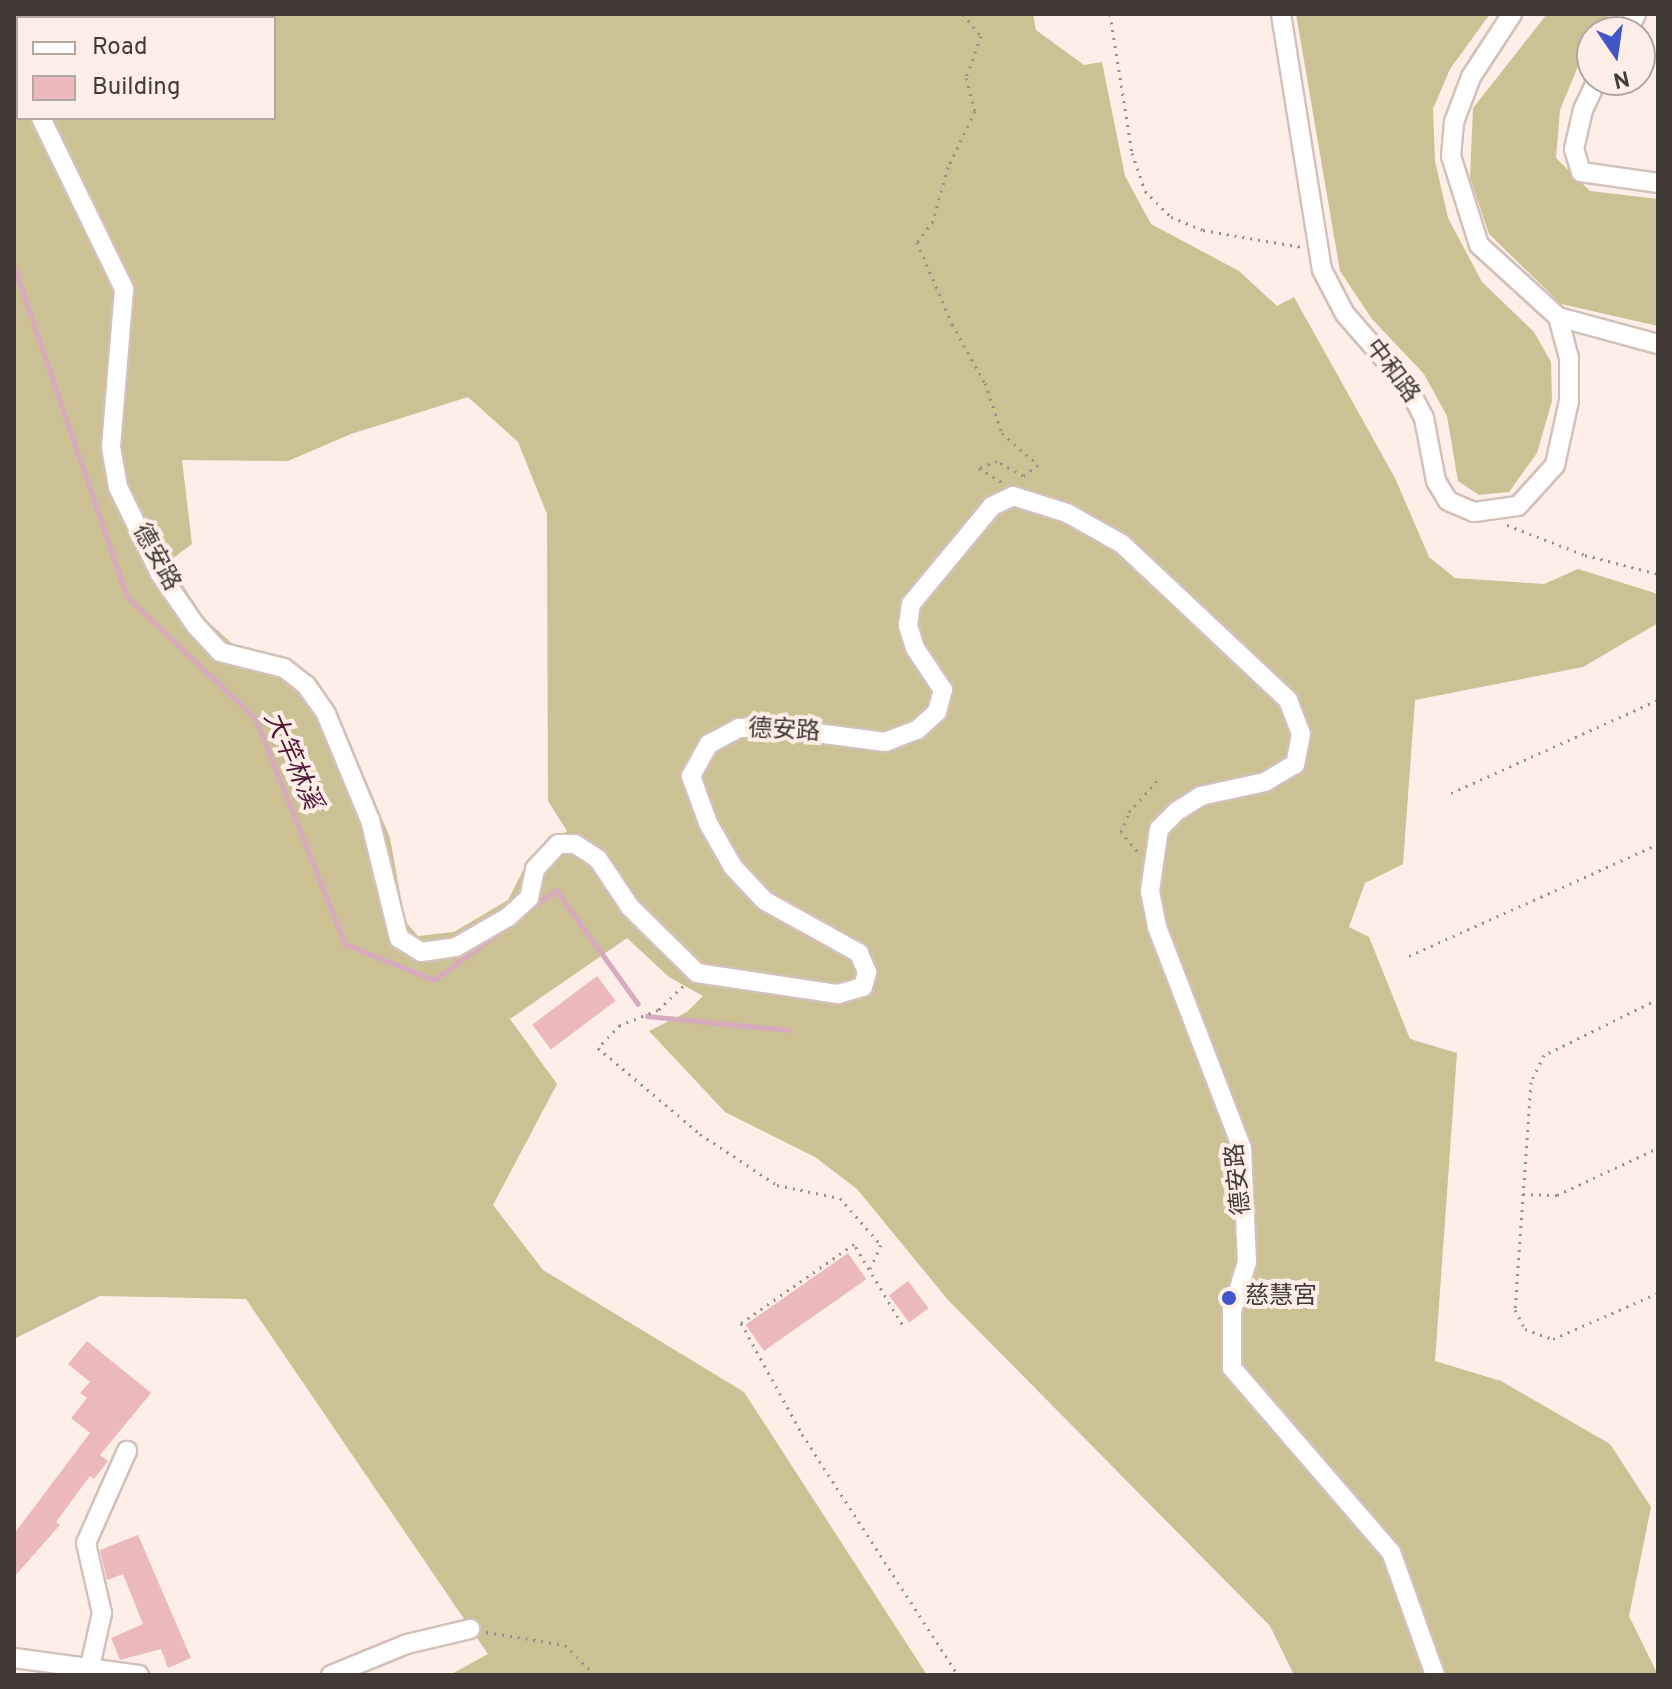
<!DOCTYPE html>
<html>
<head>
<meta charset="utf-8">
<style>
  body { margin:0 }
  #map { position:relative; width:1672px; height:1689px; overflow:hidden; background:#fdeee8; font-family:Overpass,"Noto Sans TC",sans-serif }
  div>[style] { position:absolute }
  .forest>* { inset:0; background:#cbc195 }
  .stream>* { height:5px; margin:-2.5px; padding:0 2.5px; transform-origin:2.5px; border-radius:2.5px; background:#d8aabe }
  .building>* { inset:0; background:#ecb9ba; transform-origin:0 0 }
  .path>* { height:3px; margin-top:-1.5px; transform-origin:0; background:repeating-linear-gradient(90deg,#9a8f8b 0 2px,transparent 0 8px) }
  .roads { filter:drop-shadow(2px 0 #d3c1b9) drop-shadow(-2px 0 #d3c1b9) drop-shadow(0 2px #d3c1b9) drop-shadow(0 -2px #d3c1b9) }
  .minor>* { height:18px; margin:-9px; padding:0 9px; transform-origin:9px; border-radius:9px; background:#fff }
  .dots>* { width:22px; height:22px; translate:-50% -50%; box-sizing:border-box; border:4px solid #fdeee8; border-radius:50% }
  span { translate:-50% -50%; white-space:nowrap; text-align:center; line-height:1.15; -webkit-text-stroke:8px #fdeee8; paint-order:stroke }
  .street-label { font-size:24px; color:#413a37 }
  .poi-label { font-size:24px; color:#413a37 }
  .left { translate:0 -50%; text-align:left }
  .water-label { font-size:26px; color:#501936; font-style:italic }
  .frame { position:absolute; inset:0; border:16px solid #413a37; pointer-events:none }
  .legend { position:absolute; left:16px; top:16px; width:260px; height:104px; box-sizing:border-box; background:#fdeee8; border:2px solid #b2a6a1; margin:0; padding:10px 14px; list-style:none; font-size:24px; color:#413a37 }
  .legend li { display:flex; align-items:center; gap:16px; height:40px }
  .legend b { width:40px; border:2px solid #b2a6a1 }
  .north { position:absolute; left:1576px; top:16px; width:80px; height:80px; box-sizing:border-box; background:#fdeee8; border:2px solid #b2a6a1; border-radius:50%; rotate:167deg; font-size:22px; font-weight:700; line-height:32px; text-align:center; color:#413a37 }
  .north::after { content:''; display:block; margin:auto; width:28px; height:36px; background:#4256ca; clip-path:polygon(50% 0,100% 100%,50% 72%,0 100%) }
</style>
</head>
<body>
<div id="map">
  <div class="forest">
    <div style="clip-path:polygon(evenodd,14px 14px,1033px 14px,1036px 30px,1084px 65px,1102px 62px,1125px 176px,1151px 224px,1239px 271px,1277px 306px,1294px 297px,1395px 478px,1429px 557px,1455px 578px,1544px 584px,1578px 569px,1658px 594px,1658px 623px,1583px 667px,1415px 700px,1403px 864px,1365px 883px,1349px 927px,1369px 937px,1410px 1039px,1457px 1053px,1435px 1361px,1501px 1381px,1610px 1444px,1651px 1507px,1629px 1616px,1658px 1675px,1294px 1675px,1270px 1626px,948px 1300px,857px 1189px,815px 1157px,725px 1112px,649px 1031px,687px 1012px,703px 996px,669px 977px,627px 938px,510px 1019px,557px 1084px,493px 1205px,543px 1270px,744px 1392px,927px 1675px,450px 1675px,488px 1654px,246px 1299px,100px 1296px,14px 1339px,14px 14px,18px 18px,274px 18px,274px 118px,18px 118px,18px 18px,14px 14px,468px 397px,518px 442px,547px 514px,548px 801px,567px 831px,530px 857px,508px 900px,454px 932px,418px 936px,405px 921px,390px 838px,342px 723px,318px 681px,289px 659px,238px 649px,204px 618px,168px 562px,192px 544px,182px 460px,288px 461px,351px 434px,468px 397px)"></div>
    <div style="clip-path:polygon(1296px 14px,1490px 14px,1450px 69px,1433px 109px,1435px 161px,1448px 218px,1482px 282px,1534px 332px,1551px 362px,1552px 401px,1537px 453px,1509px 492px,1479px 495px,1458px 481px,1447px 416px,1424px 374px,1372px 319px,1340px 271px)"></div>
    <div style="clip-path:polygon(1547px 14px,1610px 14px,1598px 32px,1592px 32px,1560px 110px,1556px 158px,1590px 191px,1658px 199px,1658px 326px,1561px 304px,1489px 234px,1470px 178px,1473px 108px)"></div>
  </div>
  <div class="stream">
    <div style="left:14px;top:267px;width:349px;rotate:71.1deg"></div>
    <div style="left:127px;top:597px;width:176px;rotate:43.4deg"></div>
    <div style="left:255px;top:718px;width:243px;rotate:68.3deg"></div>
    <div style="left:345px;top:944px;width:96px;rotate:22deg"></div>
    <div style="left:434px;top:980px;width:83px;rotate:-36.2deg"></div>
    <div style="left:525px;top:913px;width:39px;rotate:-37deg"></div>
    <div style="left:556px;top:890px;width:140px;rotate:54.3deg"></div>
    <div style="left:647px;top:1016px;width:142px;rotate:5.7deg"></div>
  </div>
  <div class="building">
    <div style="left:597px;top:976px;width:31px;height:81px;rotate:53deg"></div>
    <div style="left:848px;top:1253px;width:32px;height:125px;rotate:55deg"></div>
    <div style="left:908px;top:1281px;width:34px;height:24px;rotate:53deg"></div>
    <div style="clip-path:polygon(87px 1341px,151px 1393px,100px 1455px,108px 1461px,94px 1479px,90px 1476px,56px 1522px,60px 1525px,14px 1577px,14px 1534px,90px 1433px,71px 1418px,87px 1398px,80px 1393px,90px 1382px,68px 1364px)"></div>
    <div style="clip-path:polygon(138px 1535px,191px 1658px,168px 1668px,161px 1649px,120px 1660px,111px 1638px,143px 1624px,123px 1574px,107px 1580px,100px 1550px)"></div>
  </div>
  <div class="path">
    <div style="left:963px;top:14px;width:28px;rotate:51deg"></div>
    <div style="left:981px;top:36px;width:45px;rotate:109.7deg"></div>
    <div style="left:966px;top:78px;width:34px;rotate:75deg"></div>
    <div style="left:975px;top:111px;width:62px;rotate:115.7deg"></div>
    <div style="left:948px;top:167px;width:56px;rotate:105.5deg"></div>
    <div style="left:933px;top:221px;width:26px;rotate:127deg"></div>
    <div style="left:917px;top:242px;width:89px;rotate:66.9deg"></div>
    <div style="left:952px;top:324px;width:68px;rotate:60.8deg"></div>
    <div style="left:985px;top:383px;width:53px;rotate:71.2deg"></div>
    <div style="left:1002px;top:433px;width:48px;rotate:41.6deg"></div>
    <div style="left:1038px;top:465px;width:19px;rotate:144deg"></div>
    <div style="left:1023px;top:476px;width:30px;rotate:-150deg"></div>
    <div style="left:997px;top:461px;width:19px;rotate:159deg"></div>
    <div style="left:979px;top:468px;width:28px;rotate:32deg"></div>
    <div style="left:1110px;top:14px;width:141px;rotate:81deg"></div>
    <div style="left:1132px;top:153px;width:40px;rotate:71.1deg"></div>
    <div style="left:1145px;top:191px;width:37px;rotate:45deg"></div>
    <div style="left:1171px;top:217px;width:35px;rotate:22deg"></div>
    <div style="left:1203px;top:230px;width:99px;rotate:9.8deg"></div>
    <div style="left:1507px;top:525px;width:84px;rotate:21deg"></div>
    <div style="left:1585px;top:555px;width:75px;rotate:14.6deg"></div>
    <div style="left:1451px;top:793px;width:227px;rotate:-24.2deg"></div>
    <div style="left:1137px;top:851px;width:25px;rotate:-130deg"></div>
    <div style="left:1121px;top:832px;width:22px;rotate:-68deg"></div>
    <div style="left:1129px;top:812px;width:42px;rotate:-47.9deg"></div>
    <div style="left:1409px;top:956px;width:273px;rotate:-24.2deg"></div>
    <div style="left:683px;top:986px;width:35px;rotate:136deg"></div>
    <div style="left:658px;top:1010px;width:41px;rotate:158.5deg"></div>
    <div style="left:620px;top:1025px;width:32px;rotate:134deg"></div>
    <div style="left:598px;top:1048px;width:133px;rotate:40.1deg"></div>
    <div style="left:700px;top:1134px;width:92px;rotate:33.5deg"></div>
    <div style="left:777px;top:1185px;width:64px;rotate:11.7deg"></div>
    <div style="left:840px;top:1198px;width:62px;rotate:48.9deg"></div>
    <div style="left:881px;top:1245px;width:26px;rotate:115deg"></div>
    <div style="left:1658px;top:999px;width:127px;rotate:153.8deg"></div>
    <div style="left:1544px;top:1055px;width:30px;rotate:116deg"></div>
    <div style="left:1531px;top:1082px;width:229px;rotate:94deg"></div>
    <div style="left:1515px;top:1310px;width:21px;rotate:62deg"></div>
    <div style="left:1525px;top:1329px;width:30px;rotate:20deg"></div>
    <div style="left:1553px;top:1339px;width:115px;rotate:-23.7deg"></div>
    <div style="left:1523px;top:1194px;width:34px;rotate:2deg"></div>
    <div style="left:1557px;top:1195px;width:111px;rotate:-25deg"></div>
    <div style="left:902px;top:1324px;width:93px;rotate:-121deg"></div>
    <div style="left:854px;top:1244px;width:138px;rotate:145deg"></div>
    <div style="left:741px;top:1323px;width:127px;rotate:61.2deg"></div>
    <div style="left:802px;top:1434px;width:287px;rotate:57.1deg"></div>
    <div style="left:486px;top:1632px;width:80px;rotate:9.3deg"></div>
    <div style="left:565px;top:1645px;width:42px;rotate:45deg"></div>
  </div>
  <div class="roads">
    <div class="minor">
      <div style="left:1281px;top:14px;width:259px;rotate:80.9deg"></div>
      <div style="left:1322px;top:270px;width:50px;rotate:62.4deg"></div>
      <div style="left:1345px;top:314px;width:93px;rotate:48.9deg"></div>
      <div style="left:1406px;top:384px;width:38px;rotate:62deg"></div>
      <div style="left:1424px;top:418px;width:64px;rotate:79.2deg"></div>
      <div style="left:1436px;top:481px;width:23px;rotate:59deg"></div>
      <div style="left:1448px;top:501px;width:28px;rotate:23deg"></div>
      <div style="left:1474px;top:512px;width:44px;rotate:-7.8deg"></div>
      <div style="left:1518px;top:506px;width:55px;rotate:-47.9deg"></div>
      <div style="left:1555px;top:465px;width:66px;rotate:-77.7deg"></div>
      <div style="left:1569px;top:401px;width:43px;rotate:-90deg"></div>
      <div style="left:1569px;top:358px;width:42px;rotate:-105deg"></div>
      <div style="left:1558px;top:317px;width:104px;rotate:15.1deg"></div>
      <div style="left:1512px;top:14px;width:75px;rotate:123.1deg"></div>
      <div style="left:1471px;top:77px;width:48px;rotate:110.7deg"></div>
      <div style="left:1454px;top:122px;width:34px;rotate:95deg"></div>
      <div style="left:1451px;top:156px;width:93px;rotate:72.5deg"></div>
      <div style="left:1479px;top:245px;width:107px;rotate:42.3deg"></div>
      <div style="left:1627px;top:32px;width:20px;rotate:-63deg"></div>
      <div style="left:14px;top:64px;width:9px;rotate:63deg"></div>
      <div style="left:1597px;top:80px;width:33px;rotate:115deg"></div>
      <div style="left:1583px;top:110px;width:40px;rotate:103deg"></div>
      <div style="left:1574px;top:149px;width:24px;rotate:73deg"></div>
      <div style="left:1581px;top:172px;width:78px;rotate:8.1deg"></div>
      <div style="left:41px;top:118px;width:190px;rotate:64.1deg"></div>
      <div style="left:124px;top:289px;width:159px;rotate:94.7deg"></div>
      <div style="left:111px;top:447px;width:41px;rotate:80.1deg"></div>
      <div style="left:118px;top:487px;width:97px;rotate:64.2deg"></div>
      <div style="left:160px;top:574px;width:63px;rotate:55.3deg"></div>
      <div style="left:196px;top:626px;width:35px;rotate:47deg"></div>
      <div style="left:220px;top:652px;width:66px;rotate:14deg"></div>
      <div style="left:284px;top:668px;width:28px;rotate:38deg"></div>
      <div style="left:306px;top:685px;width:35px;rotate:55deg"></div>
      <div style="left:326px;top:714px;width:115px;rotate:67.5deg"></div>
      <div style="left:370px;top:820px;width:122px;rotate:76.2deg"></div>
      <div style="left:399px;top:938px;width:26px;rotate:32deg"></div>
      <div style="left:421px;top:952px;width:35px;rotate:-8deg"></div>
      <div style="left:456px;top:947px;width:60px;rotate:-30deg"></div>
      <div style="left:508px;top:917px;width:28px;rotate:-42deg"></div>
      <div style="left:529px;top:898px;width:30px;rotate:-78deg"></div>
      <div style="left:535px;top:869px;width:34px;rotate:-47deg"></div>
      <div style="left:558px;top:844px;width:17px"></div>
      <div style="left:575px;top:844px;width:27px;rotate:33deg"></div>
      <div style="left:598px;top:859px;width:58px;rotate:56.3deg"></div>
      <div style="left:630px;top:907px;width:94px;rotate:44.6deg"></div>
      <div style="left:697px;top:973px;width:143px;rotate:8.5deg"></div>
      <div style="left:838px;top:994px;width:26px;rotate:-16deg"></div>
      <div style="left:863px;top:987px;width:16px;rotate:-75deg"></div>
      <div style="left:867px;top:972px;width:21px;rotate:-113deg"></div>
      <div style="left:859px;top:953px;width:107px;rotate:-151deg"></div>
      <div style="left:765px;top:901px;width:47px;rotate:-133.3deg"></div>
      <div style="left:733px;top:867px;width:51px;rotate:-119.6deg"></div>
      <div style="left:708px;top:823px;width:50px;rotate:-109.9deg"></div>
      <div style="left:691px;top:776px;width:37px;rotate:-61deg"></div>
      <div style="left:709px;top:744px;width:34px;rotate:-28deg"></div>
      <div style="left:739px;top:728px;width:32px;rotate:-2deg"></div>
      <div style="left:771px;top:727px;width:115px;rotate:7.5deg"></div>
      <div style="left:885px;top:742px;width:34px;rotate:-21deg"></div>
      <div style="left:917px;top:730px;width:27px;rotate:-42deg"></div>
      <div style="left:937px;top:712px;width:23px;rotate:-75deg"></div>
      <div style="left:943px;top:690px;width:50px;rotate:-123.7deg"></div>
      <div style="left:915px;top:648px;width:24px;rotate:-107deg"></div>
      <div style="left:908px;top:625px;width:21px;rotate:-82deg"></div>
      <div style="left:911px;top:604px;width:127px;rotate:-50.4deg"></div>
      <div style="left:992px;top:506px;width:23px;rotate:-25deg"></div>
      <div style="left:1013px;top:496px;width:57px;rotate:17.5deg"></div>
      <div style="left:1067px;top:513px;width:63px;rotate:29.4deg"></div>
      <div style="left:1122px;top:544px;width:228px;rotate:43.2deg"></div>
      <div style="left:1288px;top:700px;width:36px;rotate:69deg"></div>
      <div style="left:1301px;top:734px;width:31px;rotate:101deg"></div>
      <div style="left:1295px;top:764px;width:35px;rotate:149deg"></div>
      <div style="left:1265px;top:782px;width:66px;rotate:167.7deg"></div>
      <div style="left:1201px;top:796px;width:28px;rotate:148deg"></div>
      <div style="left:1177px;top:811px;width:25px;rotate:135deg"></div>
      <div style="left:1159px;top:829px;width:63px;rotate:98.3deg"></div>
      <div style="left:1150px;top:891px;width:37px;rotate:79deg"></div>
      <div style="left:1157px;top:927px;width:237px;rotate:69deg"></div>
      <div style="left:1242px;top:1148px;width:114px;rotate:87.5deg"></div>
      <div style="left:1247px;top:1262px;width:51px;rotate:107deg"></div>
      <div style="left:1232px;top:1311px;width:57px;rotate:90deg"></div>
      <div style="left:1232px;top:1368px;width:243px;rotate:49.2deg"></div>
      <div style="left:1391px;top:1552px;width:131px;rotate:70.3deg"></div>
      <div style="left:14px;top:1658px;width:126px;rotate:7.7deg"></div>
      <div style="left:89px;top:1671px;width:59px;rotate:-77.4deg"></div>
      <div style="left:102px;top:1613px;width:72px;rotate:-102.9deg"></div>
      <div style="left:86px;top:1543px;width:101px;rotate:-66deg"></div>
      <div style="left:331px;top:1675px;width:82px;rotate:-22.2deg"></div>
      <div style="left:407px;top:1644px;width:65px;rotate:-13.4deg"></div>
    </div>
  </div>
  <div class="dots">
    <div style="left:1229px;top:1298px;background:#4256ca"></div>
  </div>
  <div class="street-label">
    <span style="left:1391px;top:372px;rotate:53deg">中和路</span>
    <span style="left:155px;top:558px;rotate:61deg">德安路</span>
    <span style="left:784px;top:732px;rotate:3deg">德安路</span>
    <span style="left:1240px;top:1179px;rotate:-96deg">德安路</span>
  </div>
  <div class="poi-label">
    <span class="left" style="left:1245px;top:1298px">慈慧宮</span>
  </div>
  <div class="water-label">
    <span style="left:291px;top:761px;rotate:66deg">大竿林溪</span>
  </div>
  <div class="frame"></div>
  <ul class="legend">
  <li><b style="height:10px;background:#fff"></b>Road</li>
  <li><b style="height:22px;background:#ecb9ba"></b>Building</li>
  </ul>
  <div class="north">N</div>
</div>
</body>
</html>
